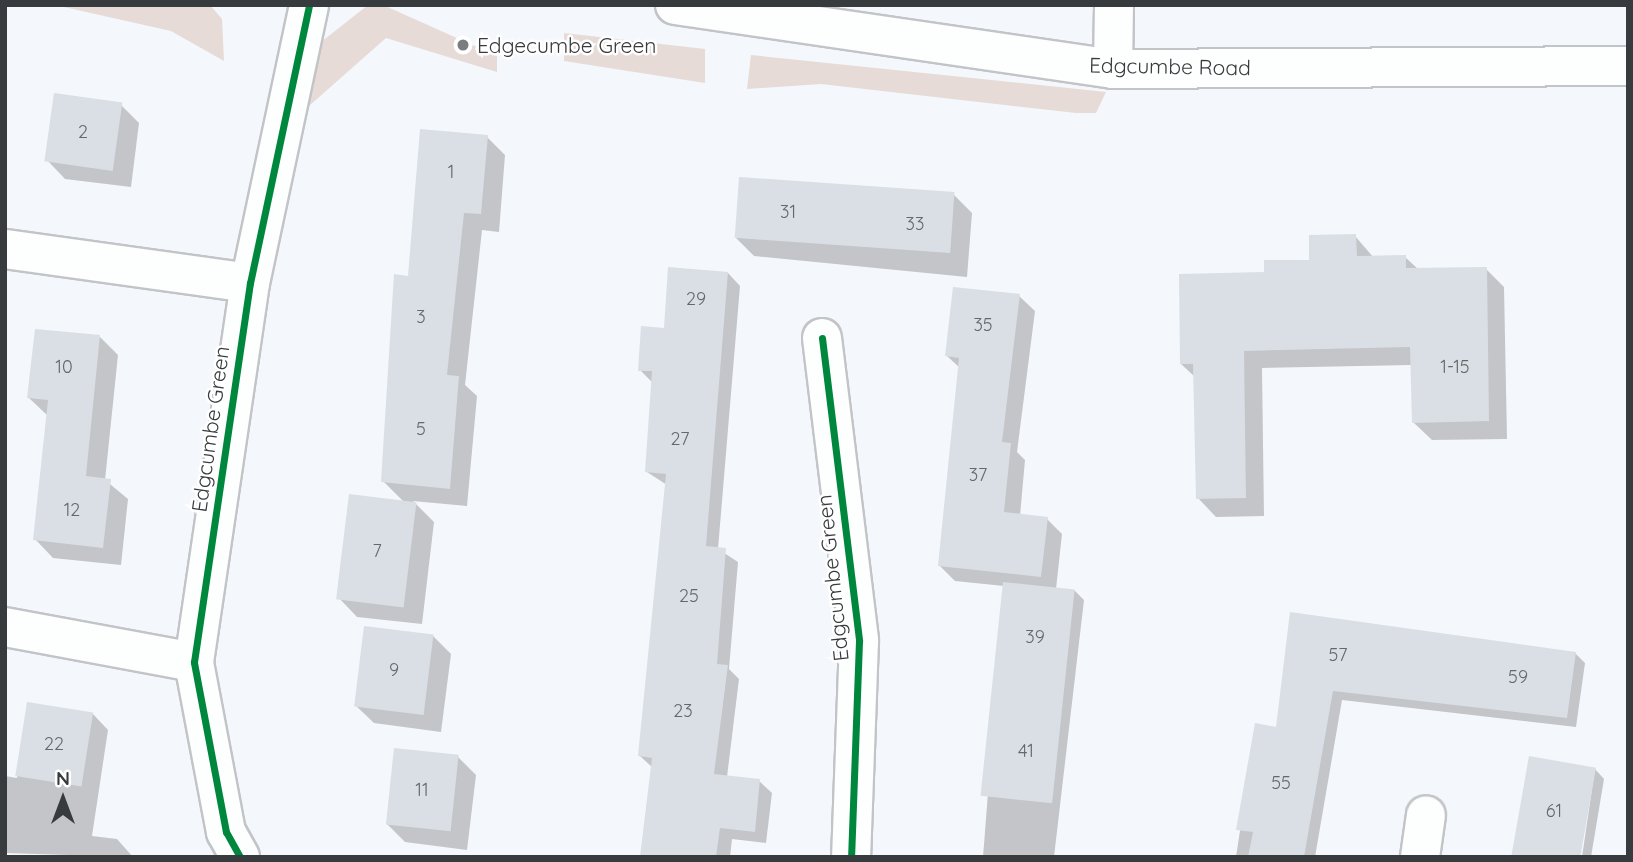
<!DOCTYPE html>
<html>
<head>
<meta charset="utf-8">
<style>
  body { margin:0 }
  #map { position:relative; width:1633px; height:862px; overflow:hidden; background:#f4f7fb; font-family:Quicksand,sans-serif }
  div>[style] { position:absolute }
  .green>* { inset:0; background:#e6dbd7 }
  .shadow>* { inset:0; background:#0003 }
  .building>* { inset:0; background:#d9dfe4; transform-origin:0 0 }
  .roads { filter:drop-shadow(2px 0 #c2c4c7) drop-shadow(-2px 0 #c2c4c7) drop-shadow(0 2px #c2c4c7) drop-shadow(0 -2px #c2c4c7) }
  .minor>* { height:38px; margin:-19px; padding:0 19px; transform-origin:19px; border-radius:19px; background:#fdfefe }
  .primary>* { height:38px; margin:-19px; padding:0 19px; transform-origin:19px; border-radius:19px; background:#fdfefe }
  .cycleway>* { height:7px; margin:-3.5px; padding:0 3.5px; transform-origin:3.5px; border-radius:3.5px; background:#00873e }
  .dots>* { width:19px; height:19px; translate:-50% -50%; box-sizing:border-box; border:4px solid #fff; border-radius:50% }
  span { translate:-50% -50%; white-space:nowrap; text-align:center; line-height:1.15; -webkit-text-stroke:5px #fff; paint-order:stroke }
  .number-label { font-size:18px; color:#64686a }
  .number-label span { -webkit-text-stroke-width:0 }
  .poi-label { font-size:21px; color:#383b3d }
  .left { translate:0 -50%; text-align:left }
  .street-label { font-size:21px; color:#383b3d }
  .frame { position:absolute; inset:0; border:7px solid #383b3d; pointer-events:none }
  .north { position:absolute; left:28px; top:764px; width:70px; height:70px; -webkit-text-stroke:5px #fff; paint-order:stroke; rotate:0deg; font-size:19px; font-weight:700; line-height:28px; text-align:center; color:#383b3d }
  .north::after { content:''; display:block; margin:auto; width:24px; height:32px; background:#383b3d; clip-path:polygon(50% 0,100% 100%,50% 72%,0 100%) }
</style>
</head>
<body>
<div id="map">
  <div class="green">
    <div style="clip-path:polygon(55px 5px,210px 5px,222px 19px,224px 61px,171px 31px)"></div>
    <div style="clip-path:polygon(368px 5px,383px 5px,497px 56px,497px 72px,386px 38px,301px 113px,321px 42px)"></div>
    <div style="clip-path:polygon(564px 33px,705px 49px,705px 83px,564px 61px)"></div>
    <div style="clip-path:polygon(751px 55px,1106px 92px,1096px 113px,1076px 113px,821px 84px,747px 89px)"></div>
  </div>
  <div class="shadow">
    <div style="clip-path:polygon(121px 105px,139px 123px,131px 187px,65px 179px,47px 160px)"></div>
    <div style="clip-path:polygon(487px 137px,505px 155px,499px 232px,482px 230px,465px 385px,477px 396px,467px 506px,413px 501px,434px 522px,422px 624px,357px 617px,339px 598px,404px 502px,383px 481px,410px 278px)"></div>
    <div style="clip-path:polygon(954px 195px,972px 213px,967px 277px,754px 256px,736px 238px)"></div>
    <div style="clip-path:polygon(1355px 236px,1374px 258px,1405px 257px,1418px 269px,1486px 269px,1504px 287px,1507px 439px,1432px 440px,1413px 422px,1412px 365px,1262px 368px,1264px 516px,1216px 517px,1198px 498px,1195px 377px,1181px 364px,1266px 274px,1310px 262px)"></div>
    <div style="clip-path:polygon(728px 273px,740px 286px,718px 549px,738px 562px,729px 669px,739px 679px,727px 777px,759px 781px,772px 793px,766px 843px,732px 839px,730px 857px,642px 857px,653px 768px,640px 756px,667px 485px,647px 472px,653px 383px,640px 370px,665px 330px)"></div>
    <div style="clip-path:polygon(1019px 296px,1035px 311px,1017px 452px,1025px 460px,1020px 516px,1047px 519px,1062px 534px,1056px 589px,1074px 590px,1084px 600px,1054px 857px,983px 857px,1004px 586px,955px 581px,940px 566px,960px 368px,947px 356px)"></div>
    <div style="clip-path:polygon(100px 337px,118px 355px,105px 480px,128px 499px,121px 565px,53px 558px,35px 539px,48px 416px,29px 398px)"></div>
    <div style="clip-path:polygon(1292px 613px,1575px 653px,1585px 663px,1576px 727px,1342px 700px,1315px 857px,1236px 857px,1256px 725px,1277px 729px)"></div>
    <div style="clip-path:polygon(433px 636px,451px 654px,441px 732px,374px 723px,355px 705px)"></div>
    <div style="clip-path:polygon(28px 704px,92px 713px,108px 730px,92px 836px,117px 839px,133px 857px,5px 853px,5px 776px,17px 778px)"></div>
    <div style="clip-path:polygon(458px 757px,476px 775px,467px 850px,405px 842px,386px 823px)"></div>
    <div style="clip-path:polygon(1595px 769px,1604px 779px,1591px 857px,1582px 857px)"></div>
  </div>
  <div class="building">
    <div style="left:54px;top:93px;width:69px;height:69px;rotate:8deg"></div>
    <div style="clip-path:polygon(420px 129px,488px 135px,481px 214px,464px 213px,447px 375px,459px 376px,450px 489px,381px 482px,394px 274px,408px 276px)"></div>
    <div style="left:739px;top:177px;width:216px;height:61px;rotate:4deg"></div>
    <div style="clip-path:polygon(1356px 234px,1357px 256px,1406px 255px,1406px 268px,1487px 267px,1489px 421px,1412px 423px,1410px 347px,1244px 351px,1246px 498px,1196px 499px,1193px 364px,1180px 364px,1179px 274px,1264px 272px,1264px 260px,1309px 260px,1309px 235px)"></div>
    <div style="clip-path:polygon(668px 267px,728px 272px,706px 546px,726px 548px,717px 664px,728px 665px,714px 774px,760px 779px,755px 832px,720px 828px,716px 857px,640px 857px,652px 758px,638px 756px,666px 474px,645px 472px,652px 371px,638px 371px,641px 326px,664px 328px)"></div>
    <div style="clip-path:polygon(953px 287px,1020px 294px,1002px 442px,1011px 443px,1004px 512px,1048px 517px,1041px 577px,938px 566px,959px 358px,945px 356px)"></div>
    <div style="clip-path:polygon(35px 329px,100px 335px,86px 476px,111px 479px,103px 548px,33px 540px,48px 400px,27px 398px)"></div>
    <div style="left:349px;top:494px;width:68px;height:106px;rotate:7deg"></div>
    <div style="left:1003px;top:582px;width:72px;height:215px;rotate:6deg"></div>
    <div style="clip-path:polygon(1290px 612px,1576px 652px,1567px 718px,1333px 691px,1304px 857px,1248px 857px,1253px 832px,1236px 830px,1255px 723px,1276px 727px)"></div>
    <div style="left:364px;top:626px;width:70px;height:81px;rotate:7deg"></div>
    <div style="left:27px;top:702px;width:67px;height:75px;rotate:9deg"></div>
    <div style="left:394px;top:748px;width:65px;height:77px;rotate:6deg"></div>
    <div style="left:1529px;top:756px;width:68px;height:102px;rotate:10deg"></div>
  </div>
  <div class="roads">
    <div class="minor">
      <div style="left:1113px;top:69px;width:64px;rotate:-89.1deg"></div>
      <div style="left:5px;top:249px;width:247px;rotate:7.9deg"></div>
      <div style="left:822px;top:338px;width:305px;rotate:83deg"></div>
      <div style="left:859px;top:641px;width:216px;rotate:92.1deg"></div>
      <div style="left:5px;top:627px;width:192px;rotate:10.5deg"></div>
      <div style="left:240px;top:857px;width:29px;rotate:-119deg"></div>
      <div style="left:226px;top:832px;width:173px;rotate:-100.7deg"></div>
      <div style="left:194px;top:662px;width:383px;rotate:-81.6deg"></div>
      <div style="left:250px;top:283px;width:284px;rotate:-78deg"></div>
      <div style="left:1420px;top:857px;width:42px;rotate:-81.9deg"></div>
    </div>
    <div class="primary">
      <div style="left:675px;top:5px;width:443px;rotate:8.3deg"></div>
      <div style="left:1113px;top:69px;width:515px;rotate:-0.33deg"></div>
    </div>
  </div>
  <div class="cycleway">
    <div style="left:822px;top:338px;width:305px;rotate:83deg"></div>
    <div style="left:859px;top:641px;width:216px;rotate:92.1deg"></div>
    <div style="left:240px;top:857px;width:29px;rotate:-119deg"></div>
    <div style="left:226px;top:832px;width:173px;rotate:-100.7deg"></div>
    <div style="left:194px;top:662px;width:383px;rotate:-81.6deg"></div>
    <div style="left:250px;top:283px;width:284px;rotate:-78deg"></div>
  </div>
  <div class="dots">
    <div style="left:463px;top:45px;background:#7a7d80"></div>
  </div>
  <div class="number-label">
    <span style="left:83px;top:132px">2</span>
    <span style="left:451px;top:172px">1</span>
    <span style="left:788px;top:212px">31</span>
    <span style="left:915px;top:224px">33</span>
    <span style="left:696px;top:299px">29</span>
    <span style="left:421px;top:317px">3</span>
    <span style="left:983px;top:325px">35</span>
    <span style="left:64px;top:367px">10</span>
    <span style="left:1455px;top:367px">1-15</span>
    <span style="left:421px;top:429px">5</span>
    <span style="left:680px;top:439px">27</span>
    <span style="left:978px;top:475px">37</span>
    <span style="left:72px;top:510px">12</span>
    <span style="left:377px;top:551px">7</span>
    <span style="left:689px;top:596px">25</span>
    <span style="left:1035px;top:637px">39</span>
    <span style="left:1338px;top:655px">57</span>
    <span style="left:394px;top:670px">9</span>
    <span style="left:1518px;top:677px">59</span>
    <span style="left:683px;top:711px">23</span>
    <span style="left:54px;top:744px">22</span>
    <span style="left:1026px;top:751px">41</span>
    <span style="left:1281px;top:783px">55</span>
    <span style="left:422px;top:790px">11</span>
    <span style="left:1554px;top:811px">61</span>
  </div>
  <div class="poi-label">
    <span class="left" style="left:477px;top:45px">Edgecumbe Green</span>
  </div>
  <div class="street-label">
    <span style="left:1170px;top:66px;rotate:1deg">Edgcumbe Road</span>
    <span style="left:210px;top:429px;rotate:-82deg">Edgcumbe Green</span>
    <span style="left:832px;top:578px;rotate:-96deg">Edgcumbe Green</span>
  </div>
  <div class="frame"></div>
  <div class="north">N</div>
</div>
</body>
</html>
